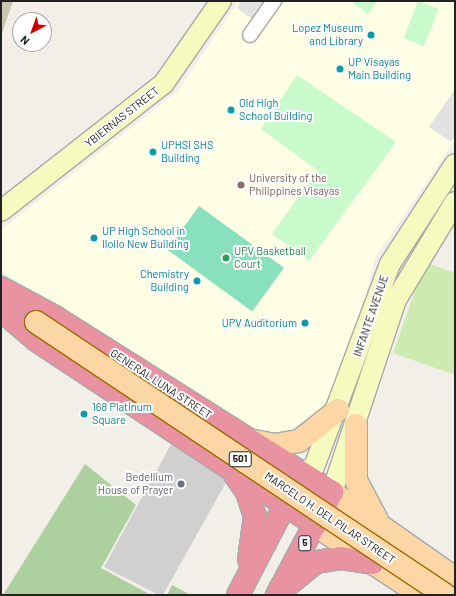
<!DOCTYPE html>
<html>
<head>
<meta charset="utf-8">
<style>
  body { margin:0 }
  #map { position:relative; width:456px; height:596px; overflow:hidden; background:#f2efe9; font-family:Barlow,sans-serif }
  div>[style] { position:absolute }
  .education>* { inset:0; background:#ffffe5 }
  .religious>* { inset:0; background:#d0d0d0 }
  .construction>* { inset:0; background:#c7c7b4 }
  .grass>* { inset:0; background:#cdebb0 }
  .forest>* { inset:0; background:#add19e }
  .park>* { inset:0; background:#c8facc; transform-origin:0 0 }
  .pitch>* { inset:0; background:#88e0be; transform-origin:0 0 }
  .parking>* { inset:0; background:#e2e2e2 }
  .roads { filter:drop-shadow(1px 0 #a9a9a9) drop-shadow(-1px 0 #a9a9a9) drop-shadow(0 1px #a9a9a9) drop-shadow(0 -1px #a9a9a9) }
  .street>* { height:14px; margin:-7px; padding:0 7px; transform-origin:7px; border-radius:7px; background:#fff }
  .secondary>* { height:20px; margin:-10px; padding:0 10px; transform-origin:10px; border-radius:10px; background:#f7fabf }
  .primary>* { height:22px; margin:-11px; padding:0 11px; transform-origin:11px; border-radius:11px; background:#fcd6a4 }
  .highway>* { height:22px; margin:-11px; padding:0 11px; transform-origin:11px; border-radius:11px; background:#e892a2 }
  .bridges { filter:drop-shadow(1px 0 #a06b00) drop-shadow(-1px 0 #a06b00) drop-shadow(0 1px #a06b00) drop-shadow(0 -1px #a06b00) }
  .primary-bridge>* { height:22px; margin:-11px; padding:0 11px; transform-origin:11px; border-radius:11px; background:#fcd6a4 }
  .dots>* { width:11px; height:11px; translate:-50% -50%; box-sizing:border-box; border:2px solid #fff; border-radius:50% }
  span { translate:-50% -50%; white-space:nowrap; text-align:center; line-height:1.15; -webkit-text-stroke:4px #fff; paint-order:stroke }
  .shield-label span { padding:1px 3px; background:#fff; border:1px solid; border-radius:3px; -webkit-text-stroke-width:0 }
  .shield-label { font-size:10px; color:#222; font-weight:700 }
  .culture-label { font-size:11px; color:#0d838f }
  .right { translate:-100% -50%; text-align:right }
  .left { translate:0 -50%; text-align:left }
  .street-label { font-size:11px; color:#222 }
  .education-label { font-size:11px; color:#785e54 }
  .leisure-label { font-size:11px; color:#27864d }
  .worship-label { font-size:11px; color:#5b616d }
  .frame { position:absolute; inset:0; border:2px solid #222; pointer-events:none }
  .north { position:absolute; left:12px; top:12px; width:40px; height:40px; box-sizing:border-box; background:#fff; border:1px solid #a7a7a7; border-radius:50%; rotate:221deg; font-size:11px; font-weight:700; line-height:16px; text-align:center; color:#222 }
  .north::after { content:''; display:block; margin:auto; width:14px; height:18px; background:#d40000; clip-path:polygon(50% 0,100% 100%,50% 72%,0 100%) }
</style>
</head>
<body>
<div id="map">
  <div class="education">
    <div style="clip-path:polygon(239px 1px,455px 1px,455px 140px,375px 258px,361px 317px,330px 405px,290px 429px,278px 432px,252px 432px,1px 271px,1px 230px,178px 91px)"></div>
  </div>
  <div class="religious">
    <div style="clip-path:polygon(171px 444px,229px 477px,163px 595px,159px 595px,104px 567px)"></div>
  </div>
  <div class="construction">
    <div style="clip-path:polygon(1px 1px,13px 1px,1px 36px)"></div>
  </div>
  <div class="grass">
    <div style="clip-path:polygon(430px 264px,455px 273px,455px 375px,393px 353px,416px 288px)"></div>
  </div>
  <div class="forest">
    <div style="clip-path:polygon(85px 464px,136px 505px,101px 568px,151px 595px,3px 595px)"></div>
    <div style="clip-path:polygon(172px 585px,191px 595px,167px 595px)"></div>
  </div>
  <div class="park">
    <div style="clip-path:polygon(351px 1px,377px 1px,368px 14px)"></div>
    <div style="left:418px;top:1px;width:22px;height:40px;rotate:21deg"></div>
    <div style="clip-path:polygon(297px 75px,396px 142px,309px 261px,272px 234px,317px 170px,261px 129px)"></div>
  </div>
  <div class="pitch">
    <div style="left:199px;top:206px;width:105px;height:54px;rotate:36deg"></div>
  </div>
  <div class="parking">
    <div style="clip-path:polygon(241px 1px,270px 1px,256px 22px,237px 8px)"></div>
    <div style="clip-path:polygon(455px 89px,455px 136px,451px 142px,429px 127px)"></div>
  </div>
  <div class="roads">
    <div class="street">
      <div style="left:250px;top:35px;width:42px;rotate:-54.8deg"></div>
    </div>
    <div class="secondary">
      <div style="left:1px;top:211px;width:207px;rotate:-38.1deg"></div>
      <div style="left:164px;top:83px;width:100px;rotate:-55.2deg"></div>
      <div style="left:302px;top:473px;width:13px;rotate:-27deg"></div>
      <div style="left:314px;top:467px;width:217px;rotate:-69.5deg"></div>
      <div style="left:390px;top:264px;width:119px;rotate:-57deg"></div>
      <div style="left:332px;top:492px;width:202px;rotate:-71.6deg"></div>
      <div style="left:396px;top:300px;width:114px;rotate:-59deg"></div>
    </div>
    <div class="primary">
      <div style="left:356px;top:425px;width:55px;rotate:90deg"></div>
      <div style="left:356px;top:480px;width:45px;rotate:62.3deg"></div>
      <div style="left:249px;top:440px;width:25px;rotate:11deg"></div>
      <div style="left:274px;top:445px;width:25px;rotate:-9deg"></div>
      <div style="left:299px;top:441px;width:50px;rotate:-38.5deg"></div>
      <div style="left:332px;top:492px;width:150px;rotate:35deg"></div>
      <div style="left:315px;top:525px;width:127px;rotate:33.4deg"></div>
    </div>
    <div class="highway">
      <div style="left:1px;top:288px;width:61px;rotate:28.2deg"></div>
      <div style="left:55px;top:317px;width:328px;rotate:32.3deg"></div>
      <div style="left:332px;top:492px;width:117px;rotate:118.1deg"></div>
      <div style="left:1px;top:310px;width:46px;rotate:40.6deg"></div>
      <div style="left:36px;top:340px;width:335px;rotate:33.5deg"></div>
      <div style="left:235px;top:475px;width:21px;rotate:55deg"></div>
      <div style="left:247px;top:492px;width:25px;rotate:72deg"></div>
      <div style="left:255px;top:516px;width:44px;rotate:97.8deg"></div>
      <div style="left:289px;top:584px;width:35px;rotate:-39deg"></div>
      <div style="left:316px;top:562px;width:25px;rotate:-9deg"></div>
      <div style="left:341px;top:558px;width:32px;rotate:9deg"></div>
      <div style="left:238px;top:595px;width:115px;rotate:-62.5deg"></div>
    </div>
  </div>
  <div class="bridges">
    <div class="primary-bridge">
      <div style="left:36px;top:322px;width:492px;rotate:33.7deg"></div>
    </div>
  </div>
  <div class="dots">
    <div style="left:371px;top:35px;background:#0f9aa8"></div>
    <div style="left:340px;top:69px;background:#0f9aa8"></div>
    <div style="left:231px;top:110px;background:#0f9aa8"></div>
    <div style="left:153px;top:152px;background:#0f9aa8"></div>
    <div style="left:241px;top:185px;background:#8d6e63"></div>
    <div style="left:94px;top:238px;background:#0f9aa8"></div>
    <div style="left:226px;top:258px;background:#2e9e5b"></div>
    <div style="left:197px;top:281px;background:#0f9aa8"></div>
    <div style="left:305px;top:323px;background:#0f9aa8"></div>
    <div style="left:84px;top:414px;background:#0f9aa8"></div>
    <div style="left:181px;top:484px;background:#6b7280"></div>
  </div>
  <div class="shield-label">
    <span style="left:240px;top:459px">501</span>
    <span style="left:305px;top:543px">5</span>
  </div>
  <div class="culture-label">
    <span class="right" style="left:363px;top:35px">Lopez Museum<br>and Library</span>
    <span class="left" style="left:348px;top:69px">UP Visayas<br>Main Building</span>
    <span class="left" style="left:239px;top:110px">Old High<br>School Building</span>
    <span class="left" style="left:161px;top:152px">UPHSI SHS<br>Building</span>
    <span class="left" style="left:102px;top:238px">UP High School in<br>Iloilo New Building</span>
    <span class="right" style="left:189px;top:281px">Chemistry<br>Building</span>
    <span class="right" style="left:297px;top:323px">UPV Auditorium</span>
    <span class="left" style="left:92px;top:414px">168 Platinum<br>Square</span>
  </div>
  <div class="street-label">
    <span style="left:122px;top:117px;rotate:-38deg">YBIERNAS STREET</span>
    <span style="left:371px;top:316px;rotate:-71deg">INFANTE AVENUE</span>
    <span style="left:161px;top:384px;rotate:33deg">GENERAL LUNA STREET</span>
    <span style="left:330px;top:518px;rotate:34deg">MARCELO H. DEL PILAR STREET</span>
  </div>
  <div class="education-label">
    <span class="left" style="left:249px;top:185px">University of the<br>Philippines Visayas</span>
  </div>
  <div class="leisure-label">
    <span class="left" style="left:234px;top:258px">UPV Basketball<br>Court</span>
  </div>
  <div class="worship-label">
    <span class="right" style="left:173px;top:484px">Bedellium<br>House of Prayer</span>
  </div>
  <div class="frame"></div>
  <div class="north">N</div>
</div>
</body>
</html>
